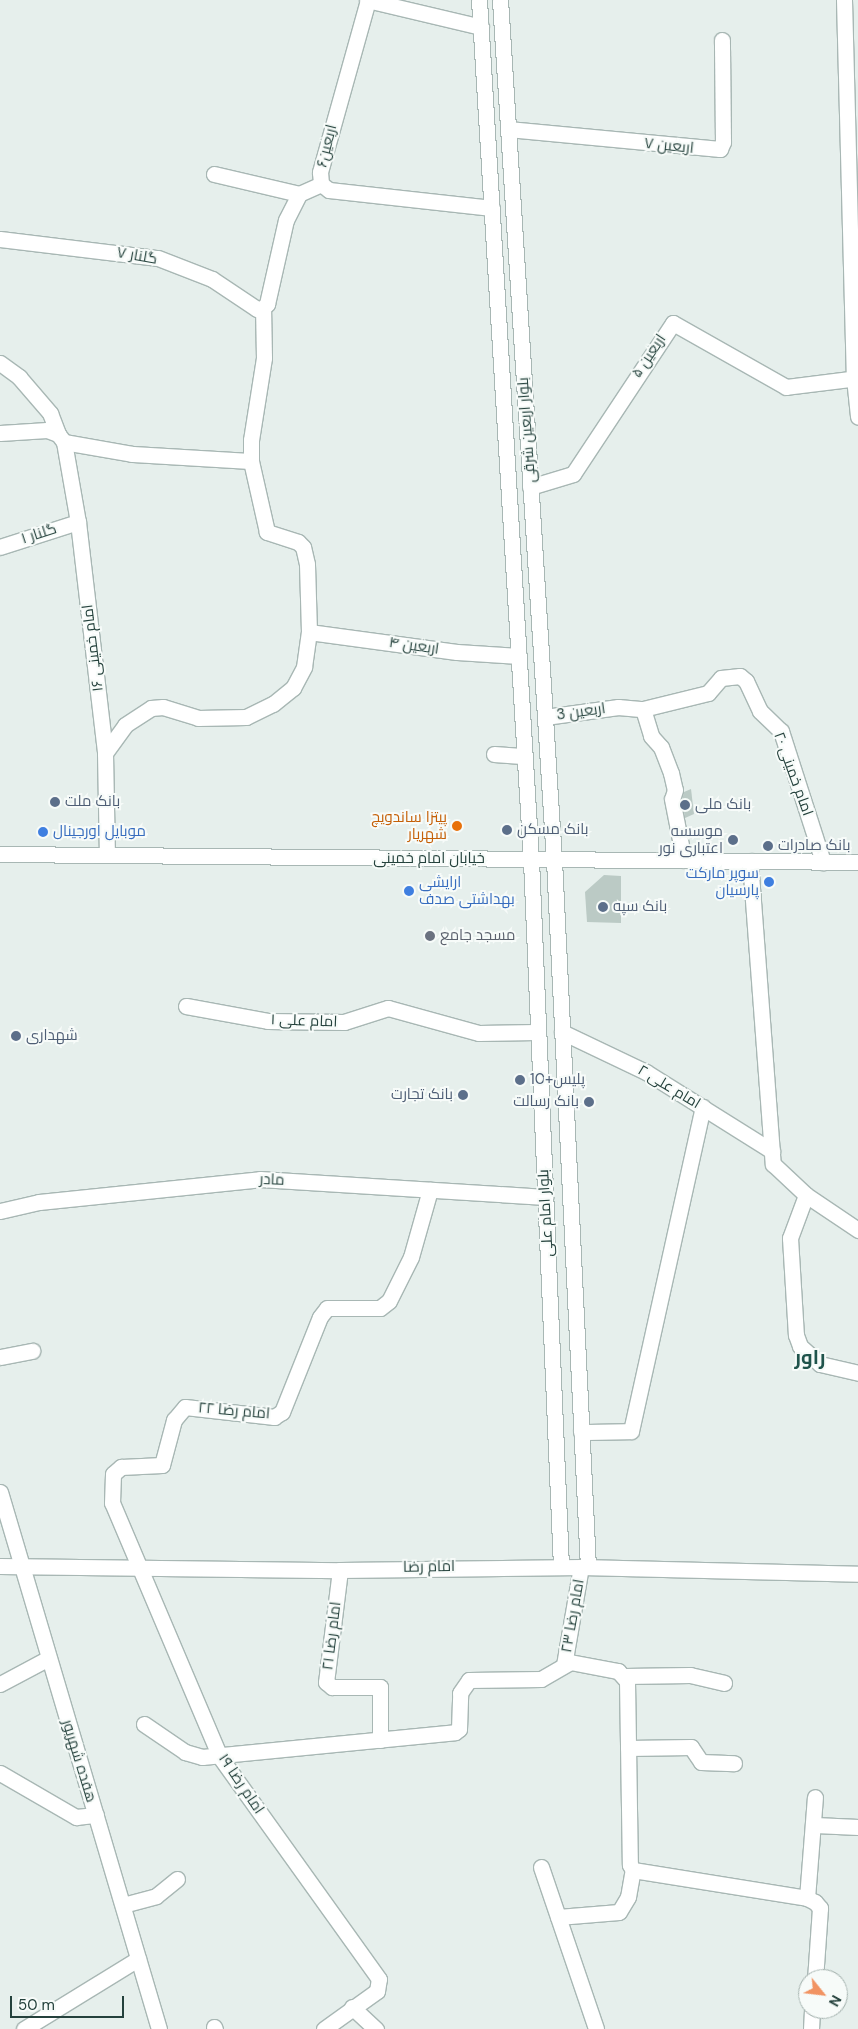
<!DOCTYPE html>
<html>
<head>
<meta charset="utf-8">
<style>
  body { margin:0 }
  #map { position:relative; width:858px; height:2029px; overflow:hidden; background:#e6efec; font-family:"DM Sans",Cairo,sans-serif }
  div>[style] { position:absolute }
  .building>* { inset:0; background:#bbcac5 }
  .roads { filter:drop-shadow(1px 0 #a8b7b4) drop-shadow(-1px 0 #a8b7b4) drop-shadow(0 1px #a8b7b4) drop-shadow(0 -1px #a8b7b4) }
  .street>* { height:15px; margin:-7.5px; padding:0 7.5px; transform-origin:7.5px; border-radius:7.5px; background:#fff }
  .secondary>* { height:15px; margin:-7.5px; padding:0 7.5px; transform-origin:7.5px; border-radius:7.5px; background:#fff }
  .dots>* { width:14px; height:14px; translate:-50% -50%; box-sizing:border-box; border:2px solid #f7fbf9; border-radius:50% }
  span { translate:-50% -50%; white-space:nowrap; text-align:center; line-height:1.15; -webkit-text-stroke:4px #f7fbf9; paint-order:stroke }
  .street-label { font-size:15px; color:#24413c }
  .service-label { font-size:15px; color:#4e5e75 }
  .left { translate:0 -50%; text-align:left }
  .right { translate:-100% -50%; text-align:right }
  .food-label { font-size:15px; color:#c56008 }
  .shop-label { font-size:15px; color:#366cbe }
  .worship-label { font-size:15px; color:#5b616d }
  .district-label { font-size:20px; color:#20544c; font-weight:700 }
  .north { position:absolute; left:798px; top:1969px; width:50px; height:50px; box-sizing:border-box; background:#f7fbf9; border:1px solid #a3b1ad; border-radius:50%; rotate:119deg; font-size:14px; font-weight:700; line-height:20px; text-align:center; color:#24413c }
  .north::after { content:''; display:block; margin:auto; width:18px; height:22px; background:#f19362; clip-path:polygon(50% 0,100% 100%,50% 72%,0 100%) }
  .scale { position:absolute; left:10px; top:1996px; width:114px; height:22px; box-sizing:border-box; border:2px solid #24413c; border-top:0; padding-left:6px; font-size:15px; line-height:18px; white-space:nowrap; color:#24413c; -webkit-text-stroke:4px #f7fbf9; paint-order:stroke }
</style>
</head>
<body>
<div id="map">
  <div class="building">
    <div style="clip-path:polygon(691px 789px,694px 814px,685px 818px,682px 800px,684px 792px)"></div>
    <div style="clip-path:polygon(604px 875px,621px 876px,621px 923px,587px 922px,585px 892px)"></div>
  </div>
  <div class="roads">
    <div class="street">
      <div style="left:367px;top:0;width:117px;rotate:13.3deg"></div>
      <div style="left:368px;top:0;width:179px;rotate:105.6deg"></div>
      <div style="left:320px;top:172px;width:12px;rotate:85deg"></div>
      <div style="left:321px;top:184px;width:10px;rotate:37deg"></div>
      <div style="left:329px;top:190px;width:164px;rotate:6.3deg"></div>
      <div style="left:844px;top:0;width:378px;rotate:88.5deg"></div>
      <div style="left:854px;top:378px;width:39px;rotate:84deg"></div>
      <div style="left:508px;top:129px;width:213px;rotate:5.4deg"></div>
      <div style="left:720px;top:149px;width:8px;rotate:-67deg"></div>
      <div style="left:723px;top:142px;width:102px;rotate:-90.6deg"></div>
      <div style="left:214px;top:174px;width:87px;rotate:13.2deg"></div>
      <div style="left:299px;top:194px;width:24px;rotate:-24deg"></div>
      <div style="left:0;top:239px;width:159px;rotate:6.9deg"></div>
      <div style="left:158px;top:258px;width:58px;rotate:21.3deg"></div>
      <div style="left:212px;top:279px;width:54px;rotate:33.7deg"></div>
      <div style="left:257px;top:309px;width:6px;rotate:-9deg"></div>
      <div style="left:0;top:363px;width:24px;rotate:36deg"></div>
      <div style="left:19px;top:377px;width:48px;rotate:49.3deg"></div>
      <div style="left:50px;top:413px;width:22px;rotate:69deg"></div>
      <div style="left:0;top:433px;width:47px;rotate:-3.7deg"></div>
      <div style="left:47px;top:430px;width:12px;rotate:20deg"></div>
      <div style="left:58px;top:434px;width:10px;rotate:53deg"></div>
      <div style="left:64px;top:442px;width:81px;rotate:80.1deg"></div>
      <div style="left:78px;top:522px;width:233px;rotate:83.3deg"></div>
      <div style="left:105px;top:753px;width:102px;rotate:88.9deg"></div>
      <div style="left:64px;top:442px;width:69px;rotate:10deg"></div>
      <div style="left:132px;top:454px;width:119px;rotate:3.4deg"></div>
      <div style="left:530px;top:487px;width:45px;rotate:-16.8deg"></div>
      <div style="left:573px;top:474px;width:181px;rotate:-56.5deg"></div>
      <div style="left:673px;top:323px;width:130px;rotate:29.5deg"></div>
      <div style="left:786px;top:387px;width:73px;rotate:-7.1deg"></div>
      <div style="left:0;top:547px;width:82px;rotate:-17.8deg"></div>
      <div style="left:309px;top:632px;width:149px;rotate:7.7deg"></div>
      <div style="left:457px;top:652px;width:62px;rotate:3.7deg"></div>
      <div style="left:643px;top:709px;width:67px;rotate:-13.8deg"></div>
      <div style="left:708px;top:693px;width:20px;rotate:-49deg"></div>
      <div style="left:721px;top:678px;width:19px;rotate:-6deg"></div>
      <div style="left:740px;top:676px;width:8px;rotate:40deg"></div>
      <div style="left:746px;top:681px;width:33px;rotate:65deg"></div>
      <div style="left:760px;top:711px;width:29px;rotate:44deg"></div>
      <div style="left:781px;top:731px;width:138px;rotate:72.2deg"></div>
      <div style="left:545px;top:717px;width:74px;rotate:-7.8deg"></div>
      <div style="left:618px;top:707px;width:25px;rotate:5deg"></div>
      <div style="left:643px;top:709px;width:28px;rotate:73deg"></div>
      <div style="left:651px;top:736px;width:15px;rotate:48deg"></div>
      <div style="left:661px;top:747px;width:28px;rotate:69deg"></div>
      <div style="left:671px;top:773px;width:17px;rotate:77deg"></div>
      <div style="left:675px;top:790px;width:9px;rotate:108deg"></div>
      <div style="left:672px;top:799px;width:62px;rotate:78.9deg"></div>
      <div style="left:105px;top:753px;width:34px;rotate:-54deg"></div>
      <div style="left:125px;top:725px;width:31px;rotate:-33deg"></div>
      <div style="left:151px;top:708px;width:12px;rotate:-5deg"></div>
      <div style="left:163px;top:707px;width:37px;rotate:17deg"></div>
      <div style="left:198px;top:718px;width:48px;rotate:-1.2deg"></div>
      <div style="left:246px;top:717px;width:30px;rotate:-26deg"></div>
      <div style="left:273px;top:704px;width:26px;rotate:-39deg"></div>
      <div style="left:293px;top:688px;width:24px;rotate:-62deg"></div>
      <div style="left:304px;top:667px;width:35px;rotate:-82deg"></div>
      <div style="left:309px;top:632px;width:68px;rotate:-91.7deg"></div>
      <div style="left:307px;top:564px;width:17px;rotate:-103deg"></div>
      <div style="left:303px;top:547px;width:7px;rotate:-135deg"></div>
      <div style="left:298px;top:542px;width:33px;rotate:-162deg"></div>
      <div style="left:267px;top:532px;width:73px;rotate:-102.7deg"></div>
      <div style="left:251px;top:461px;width:21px;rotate:-90deg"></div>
      <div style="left:251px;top:440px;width:83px;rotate:-81deg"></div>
      <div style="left:264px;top:358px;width:50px;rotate:-91.1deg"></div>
      <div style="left:263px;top:308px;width:6px;rotate:-45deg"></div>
      <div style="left:267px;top:304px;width:86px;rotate:-77.3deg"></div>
      <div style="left:286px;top:220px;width:29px;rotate:-63deg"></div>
      <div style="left:494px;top:754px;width:31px;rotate:4deg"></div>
      <div style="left:750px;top:861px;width:304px;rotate:85.7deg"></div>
      <div style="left:773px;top:1164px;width:45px;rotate:43.2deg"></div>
      <div style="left:806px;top:1195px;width:63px;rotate:33.9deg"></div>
      <div style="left:186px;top:1006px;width:83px;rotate:10.4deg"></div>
      <div style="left:268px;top:1021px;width:76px;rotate:0.8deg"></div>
      <div style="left:344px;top:1022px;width:46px;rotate:-17.7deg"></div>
      <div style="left:388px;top:1008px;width:94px;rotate:15.4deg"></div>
      <div style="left:479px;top:1033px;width:57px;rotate:-1deg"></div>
      <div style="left:562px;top:1032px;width:93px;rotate:25.5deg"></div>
      <div style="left:646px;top:1072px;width:149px;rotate:32.1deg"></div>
      <div style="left:806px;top:1195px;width:46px;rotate:110.4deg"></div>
      <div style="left:790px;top:1238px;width:97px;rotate:86.5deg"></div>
      <div style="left:796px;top:1335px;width:12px;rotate:70deg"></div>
      <div style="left:800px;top:1346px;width:27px;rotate:42deg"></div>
      <div style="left:820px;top:1364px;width:39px;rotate:13deg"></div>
      <div style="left:0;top:1211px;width:40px;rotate:-13deg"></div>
      <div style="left:39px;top:1202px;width:222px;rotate:-5.9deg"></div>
      <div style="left:260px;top:1179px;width:286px;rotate:3.6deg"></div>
      <div style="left:0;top:1357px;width:33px;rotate:-11deg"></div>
      <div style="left:581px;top:1432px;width:50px;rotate:-1.1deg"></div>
      <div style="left:631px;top:1431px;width:332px;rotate:-77.5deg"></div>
      <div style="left:340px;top:1570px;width:113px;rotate:97.1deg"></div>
      <div style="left:326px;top:1682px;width:8px;rotate:40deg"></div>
      <div style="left:332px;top:1687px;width:48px"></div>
      <div style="left:380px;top:1687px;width:53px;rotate:90deg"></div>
      <div style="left:564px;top:1665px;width:99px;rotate:-80.2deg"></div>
      <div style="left:625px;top:1676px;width:65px;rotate:-0.9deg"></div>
      <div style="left:690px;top:1675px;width:35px;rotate:13deg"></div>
      <div style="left:0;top:1684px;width:55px;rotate:-28deg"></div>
      <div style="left:144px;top:1724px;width:50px;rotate:34.3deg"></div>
      <div style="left:185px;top:1752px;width:18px;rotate:16deg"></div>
      <div style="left:202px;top:1757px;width:254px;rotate:-5.6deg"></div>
      <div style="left:455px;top:1732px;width:5px;rotate:-37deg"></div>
      <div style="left:459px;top:1729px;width:36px;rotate:-88deg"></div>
      <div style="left:460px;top:1693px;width:16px;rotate:-55deg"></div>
      <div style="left:469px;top:1680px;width:72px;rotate:-0.8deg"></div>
      <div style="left:541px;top:1679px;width:34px;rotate:-30deg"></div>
      <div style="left:570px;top:1662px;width:49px;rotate:10.6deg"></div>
      <div style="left:618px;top:1671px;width:13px;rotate:48deg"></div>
      <div style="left:627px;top:1681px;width:184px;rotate:89.1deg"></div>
      <div style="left:630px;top:1865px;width:6px;rotate:59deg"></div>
      <div style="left:633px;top:1870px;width:176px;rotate:9.1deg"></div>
      <div style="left:807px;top:1898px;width:9px;rotate:27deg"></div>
      <div style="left:815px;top:1902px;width:8px;rotate:50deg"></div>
      <div style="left:820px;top:1908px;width:71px;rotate:94deg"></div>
      <div style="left:628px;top:1748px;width:63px;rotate:-0.9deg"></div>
      <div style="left:691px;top:1747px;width:18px;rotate:56deg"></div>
      <div style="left:701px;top:1762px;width:33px;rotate:2deg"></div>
      <div style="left:0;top:1773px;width:88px;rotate:30.1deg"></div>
      <div style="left:76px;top:1817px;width:20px;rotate:-6deg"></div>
      <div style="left:815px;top:1825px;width:43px;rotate:2.7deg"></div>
      <div style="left:541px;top:1867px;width:171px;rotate:71.2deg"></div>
      <div style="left:807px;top:1898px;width:101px;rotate:-85.5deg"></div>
      <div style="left:123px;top:1905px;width:34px;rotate:-15deg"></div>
      <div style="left:156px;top:1896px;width:27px;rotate:-39deg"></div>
      <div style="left:558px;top:1917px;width:61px;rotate:-4.7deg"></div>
      <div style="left:619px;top:1912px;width:17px;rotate:-59deg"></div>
      <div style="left:628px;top:1897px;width:27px;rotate:-80deg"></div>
      <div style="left:352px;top:2007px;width:33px;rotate:43deg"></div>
      <div style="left:214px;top:2027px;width:2px;rotate:63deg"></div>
      <div style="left:24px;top:2029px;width:134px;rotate:-31.6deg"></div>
      <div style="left:324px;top:2029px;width:65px;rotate:-35.6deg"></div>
      <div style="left:377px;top:1991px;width:12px;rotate:-81deg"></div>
      <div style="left:379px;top:1979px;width:273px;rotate:-125.6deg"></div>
      <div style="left:220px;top:1757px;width:276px;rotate:-113deg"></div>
      <div style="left:112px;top:1503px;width:29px;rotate:-88deg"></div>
      <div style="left:113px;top:1474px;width:11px;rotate:-41deg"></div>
      <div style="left:121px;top:1467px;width:41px;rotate:-2.8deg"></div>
      <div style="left:162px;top:1465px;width:47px;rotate:-75.1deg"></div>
      <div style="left:174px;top:1420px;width:17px;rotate:-50deg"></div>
      <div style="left:185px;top:1407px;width:90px;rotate:6.4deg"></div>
      <div style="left:274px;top:1417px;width:9px;rotate:-32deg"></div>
      <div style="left:282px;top:1412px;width:102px;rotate:-68.2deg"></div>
      <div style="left:320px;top:1317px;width:11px;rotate:-52deg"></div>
      <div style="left:327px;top:1308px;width:53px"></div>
      <div style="left:380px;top:1308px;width:11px;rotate:-38deg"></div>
      <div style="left:389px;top:1301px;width:49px;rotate:-63.4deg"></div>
      <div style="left:411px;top:1257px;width:70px;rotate:-74.2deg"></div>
      <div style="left:811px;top:2029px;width:20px;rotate:-87deg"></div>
    </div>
    <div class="secondary">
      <div style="left:479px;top:0;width:862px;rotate:86.54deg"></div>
      <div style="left:531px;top:860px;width:708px;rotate:87.57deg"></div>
      <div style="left:500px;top:0;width:862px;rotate:86.41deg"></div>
      <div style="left:554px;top:860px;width:708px;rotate:87.25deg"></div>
      <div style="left:0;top:854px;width:858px;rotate:0.53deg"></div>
      <div style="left:0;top:1492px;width:560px;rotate:73.51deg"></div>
      <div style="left:0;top:1566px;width:340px;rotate:0.7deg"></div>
      <div style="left:340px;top:1570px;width:241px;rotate:-0.7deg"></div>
      <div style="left:581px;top:1567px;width:277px;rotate:1.4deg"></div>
    </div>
  </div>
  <div class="dots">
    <div style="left:55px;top:802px;background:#5c6f8a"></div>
    <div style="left:685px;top:805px;background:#5c6f8a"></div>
    <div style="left:457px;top:826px;background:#e8710a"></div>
    <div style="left:507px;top:830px;background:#5c6f8a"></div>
    <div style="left:43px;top:832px;background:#3f7fe0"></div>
    <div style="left:733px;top:840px;background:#5c6f8a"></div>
    <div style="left:768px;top:846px;background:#5c6f8a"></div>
    <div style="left:769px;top:882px;background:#3f7fe0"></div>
    <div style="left:409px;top:891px;background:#3f7fe0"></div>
    <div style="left:603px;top:907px;background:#5c6f8a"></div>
    <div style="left:430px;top:936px;background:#6b7280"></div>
    <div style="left:16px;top:1036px;background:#5c6f8a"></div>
    <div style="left:520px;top:1080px;background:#5c6f8a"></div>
    <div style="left:463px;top:1095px;background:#5c6f8a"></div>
    <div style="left:589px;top:1102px;background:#5c6f8a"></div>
  </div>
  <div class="street-label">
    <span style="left:327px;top:146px;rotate:-76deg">اربعین۶</span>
    <span style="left:669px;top:146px;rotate:6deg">اربعین ۷</span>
    <span style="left:137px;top:256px;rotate:10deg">گلنار ۷</span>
    <span style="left:649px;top:356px;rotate:-56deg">اربعین ۵</span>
    <span style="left:527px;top:430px;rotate:-94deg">بلوار اربعین شرقی</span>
    <span style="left:39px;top:534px;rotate:-18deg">گلنار ۱</span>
    <span style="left:414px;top:646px;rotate:8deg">اربعین ۴</span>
    <span style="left:93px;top:648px;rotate:-97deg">امام خمینی ۱۶</span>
    <span style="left:581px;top:712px;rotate:-8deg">اربعین 3</span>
    <span style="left:793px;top:774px;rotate:70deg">امام خمینی ۲۰</span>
    <span style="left:429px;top:859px">خیابان امام خمینی</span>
    <span style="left:304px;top:1021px;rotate:2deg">امام علی ۱</span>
    <span style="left:669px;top:1087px;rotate:31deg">امام علی ۲</span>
    <span style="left:272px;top:1180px;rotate:2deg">مادر</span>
    <span style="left:546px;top:1213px;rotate:-93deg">بلوار امام علی</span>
    <span style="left:234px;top:1411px;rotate:5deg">امام رضا ۲۲</span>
    <span style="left:429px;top:1567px;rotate:-1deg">امام رضا</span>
    <span style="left:573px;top:1616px;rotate:-80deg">امام رضا ۲۳</span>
    <span style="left:332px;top:1636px;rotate:-83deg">امام رضا ۲۱</span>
    <span style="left:79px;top:1761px;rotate:73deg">هفده شهریور</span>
    <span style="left:241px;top:1784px;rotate:56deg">امام رضا ۱۹</span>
  </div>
  <div class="service-label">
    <span class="left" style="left:65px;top:802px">بانک ملت</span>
    <span class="left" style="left:695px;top:805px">بانک ملی</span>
    <span class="left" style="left:517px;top:830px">بانک مسکن</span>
    <span class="right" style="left:723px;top:840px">موسسه<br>اعتباری نور</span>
    <span class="left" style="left:778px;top:846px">بانک صادرات</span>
    <span class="left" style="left:613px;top:907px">بانک سپه</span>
    <span class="left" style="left:26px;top:1036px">شهداری</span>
    <span class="left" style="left:530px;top:1080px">پلیس+10</span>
    <span class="right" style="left:453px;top:1095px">بانک تجارت</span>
    <span class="right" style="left:579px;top:1102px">بانک رسالت</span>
  </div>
  <div class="food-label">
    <span class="right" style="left:447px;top:826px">پیتزا ساندویچ<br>شهریار</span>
  </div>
  <div class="shop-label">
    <span class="left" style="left:53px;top:832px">موبایل اورجینال</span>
    <span class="right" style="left:759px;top:882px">سوپر مارکت<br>پارسیان</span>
    <span class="left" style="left:419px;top:891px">ارایشی<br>بهداشتی صدف</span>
  </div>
  <div class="worship-label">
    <span class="left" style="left:440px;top:936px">مسجد جامع</span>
  </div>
  <div class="district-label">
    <span style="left:810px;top:1357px">راور</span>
  </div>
  <div class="north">N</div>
  <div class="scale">50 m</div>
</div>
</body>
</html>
